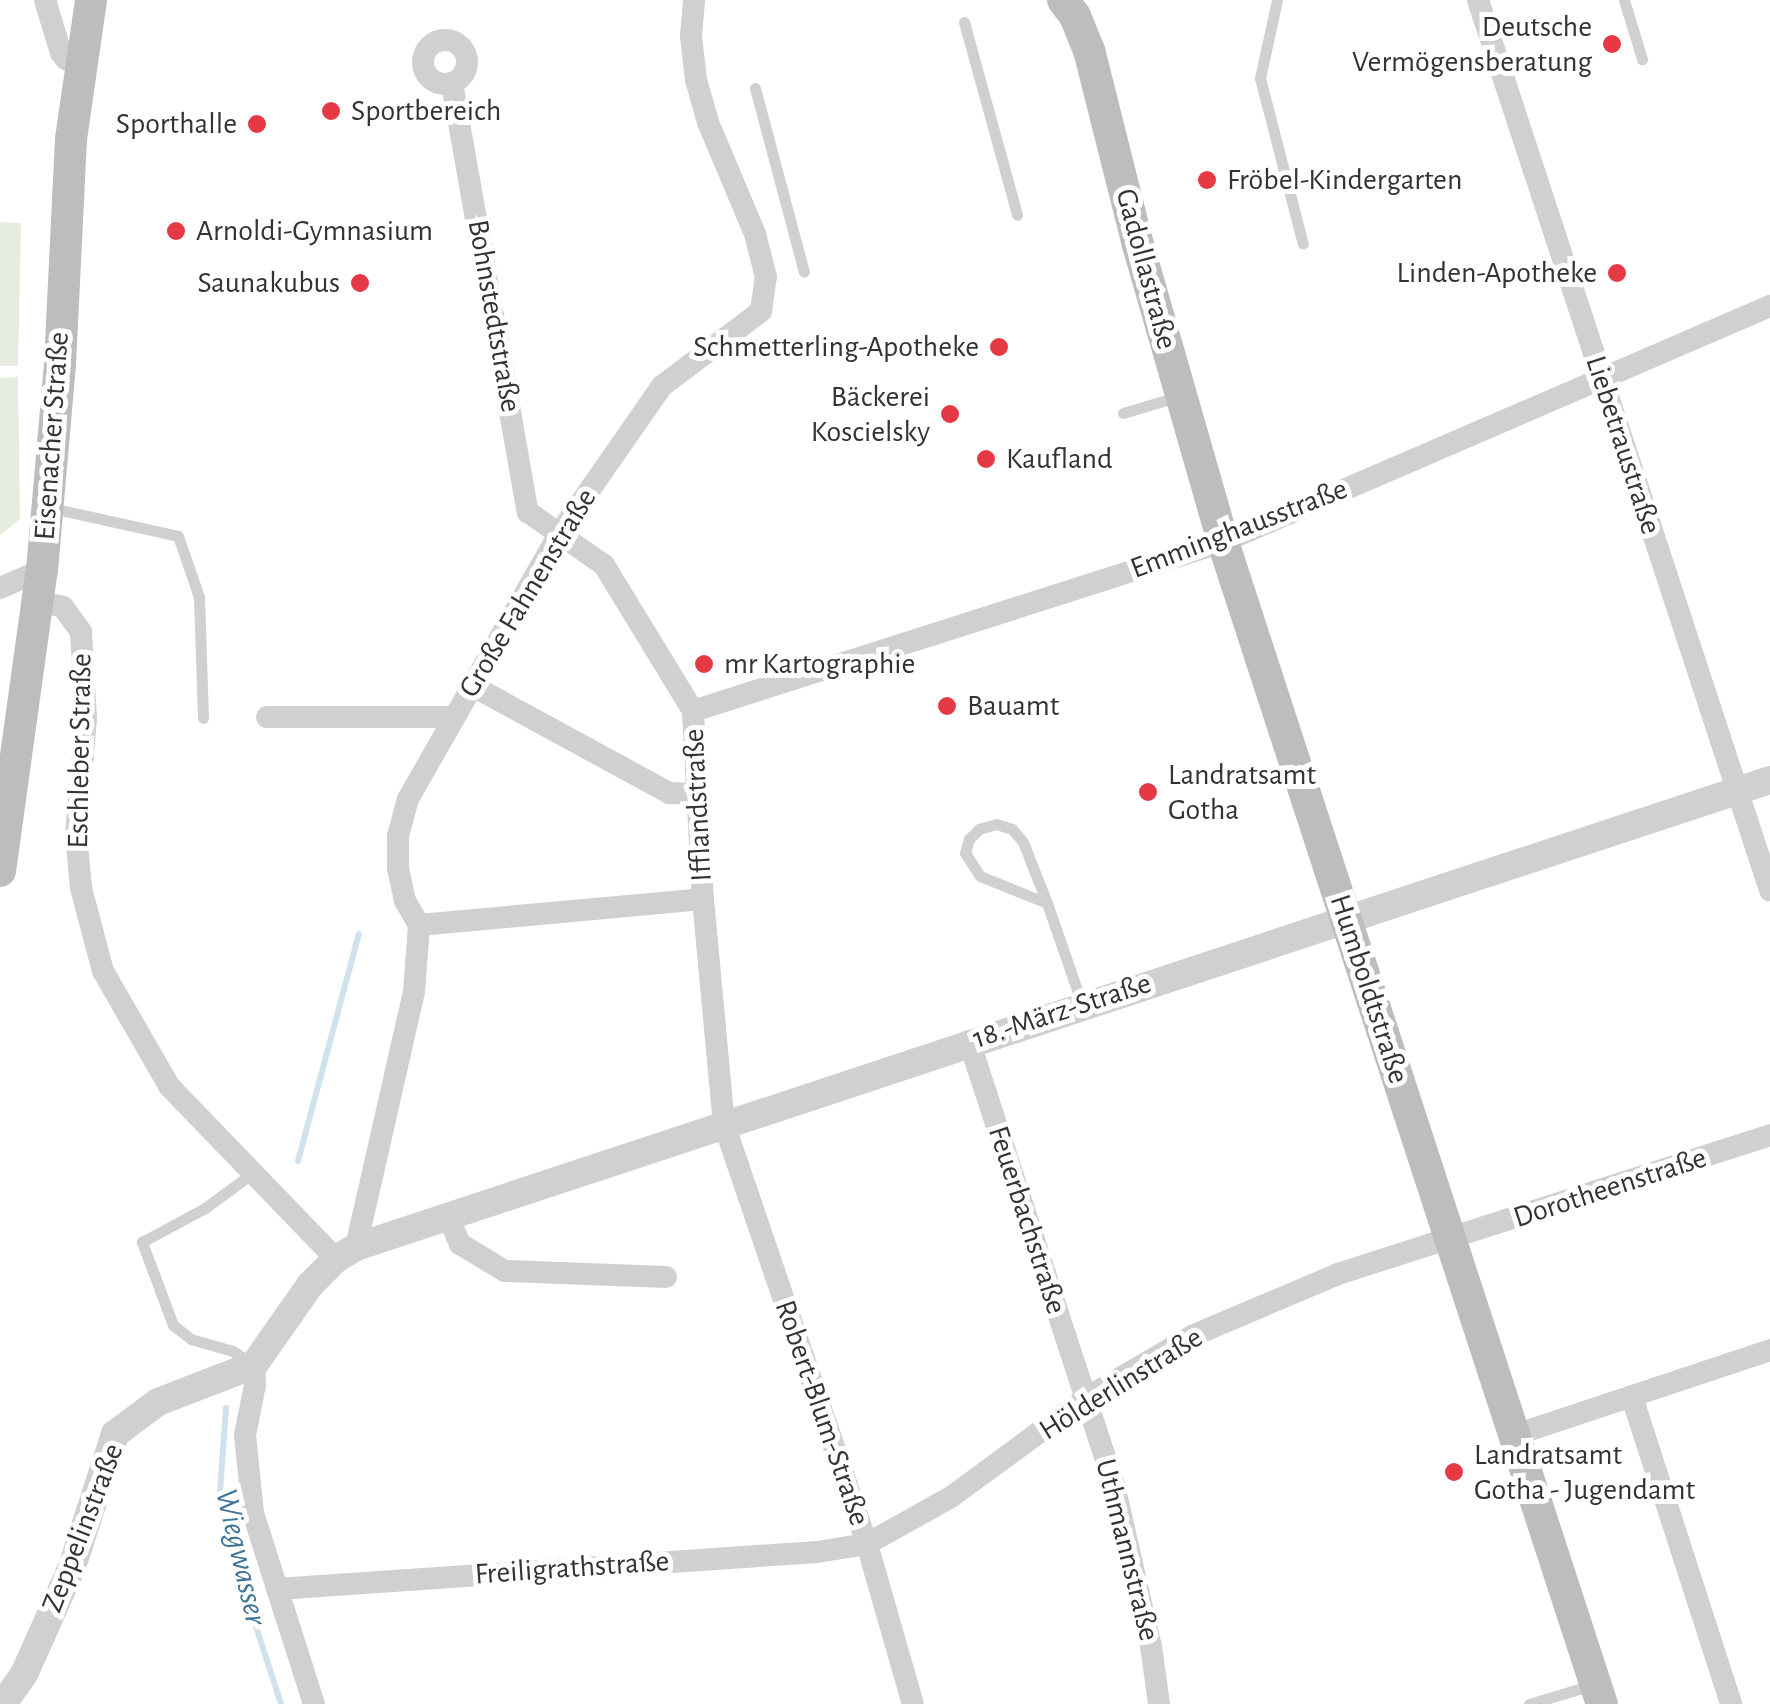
<!DOCTYPE html>
<html>
<head>
<meta charset="utf-8">
<style>
  body { margin:0 }
  #map { position:relative; width:1770px; height:1704px; overflow:hidden; background:#fff; font-family:"Alegreya Sans",sans-serif }
  div>[style] { position:absolute }
  .green>* { inset:0; background:#e6ecdf }
  .stream>* { height:6px; margin:-3px; padding:0 3px; transform-origin:3px; border-radius:3px; background:#cfe2ee }
  .service>* { height:11px; margin:-5.5px; padding:0 5.5px; transform-origin:5.5px; border-radius:5.5px; background:#d0d0d0 }
  .minor>* { height:22px; margin:-11px; padding:0 11px; transform-origin:11px; border-radius:11px; background:#d0d0d0 }
  .minor>.ring { margin:-11px; padding:0; box-sizing:content-box; background:none; border:22px solid #d0d0d0; border-radius:50% }
  .tertiary>* { height:28px; margin:-14px; padding:0 14px; transform-origin:14px; border-radius:14px; background:#d0d0d0 }
  .secondary>* { height:32px; margin:-16px; padding:0 16px; transform-origin:16px; border-radius:16px; background:#bdbdbd }
  .dots>* { width:28px; height:28px; translate:-50% -50%; box-sizing:border-box; border:5px solid #fff; border-radius:50% }
  span { translate:-50% -50%; white-space:nowrap; text-align:center; line-height:1.15; -webkit-text-stroke:10px #fff; paint-order:stroke }
  .poi-label { font-size:30px; color:#333 }
  .right { translate:-100% -50%; text-align:right }
  .left { translate:0 -50%; text-align:left }
  .street-label { font-size:30px; color:#333 }
  .water-label { font-size:32px; color:#3f7597; font-style:italic }
</style>
</head>
<body>
<div id="map">
  <div class="green">
    <div style="clip-path:polygon(0 222px,21px 223px,18px 366px,0 366px)"></div>
    <div style="clip-path:polygon(18px 377px,20px 519px,0 535px,0 378px)"></div>
  </div>
  <div class="stream">
    <div style="left:298px;top:1161px;width:235px;rotate:-75deg"></div>
    <div style="left:226px;top:1408px;width:84px;rotate:94.1deg"></div>
    <div style="left:220px;top:1492px;width:65px;rotate:78.5deg"></div>
    <div style="left:233px;top:1556px;width:156px;rotate:72deg"></div>
  </div>
  <div class="service">
    <div style="left:1277px;top:0;width:80px;rotate:102.3deg"></div>
    <div style="left:1260px;top:78px;width:171px;rotate:75.5deg"></div>
    <div style="left:1624px;top:0;width:62px;rotate:73deg"></div>
    <div style="left:964px;top:22px;width:200px;rotate:74.6deg"></div>
    <div style="left:755px;top:88px;width:190px;rotate:75.1deg"></div>
    <div style="left:1123px;top:413px;width:56px;rotate:-16.5deg"></div>
    <div style="left:51px;top:508px;width:130px;rotate:12.4deg"></div>
    <div style="left:178px;top:536px;width:65px;rotate:71deg"></div>
    <div style="left:199px;top:597px;width:121px;rotate:88.1deg"></div>
    <div style="left:1047px;top:903px;width:72px;rotate:-158.1deg"></div>
    <div style="left:980px;top:876px;width:27px;rotate:-123deg"></div>
    <div style="left:965px;top:853px;width:15px;rotate:-74deg"></div>
    <div style="left:969px;top:839px;width:14px;rotate:-45deg"></div>
    <div style="left:979px;top:829px;width:18px;rotate:-16deg"></div>
    <div style="left:996px;top:824px;width:17px;rotate:17deg"></div>
    <div style="left:1012px;top:829px;width:17px;rotate:50deg"></div>
    <div style="left:1023px;top:842px;width:66px;rotate:68.5deg"></div>
    <div style="left:1047px;top:903px;width:107px;rotate:70.9deg"></div>
    <div style="left:252px;top:1364px;width:23px;rotate:-146deg"></div>
    <div style="left:233px;top:1351px;width:44px;rotate:-164.1deg"></div>
    <div style="left:191px;top:1339px;width:23px;rotate:-142deg"></div>
    <div style="left:173px;top:1325px;width:89px;rotate:-110.5deg"></div>
    <div style="left:142px;top:1242px;width:72px;rotate:-28.4deg"></div>
    <div style="left:205px;top:1208px;width:61px;rotate:-36.3deg"></div>
    <div style="left:1529px;top:1704px;width:66px;rotate:-16.8deg"></div>
  </div>
  <div class="minor">
    <div style="left:45px;top:0;width:55px;rotate:73.2deg"></div>
    <div style="left:61px;top:53px;width:8px;rotate:50deg"></div>
    <div style="left:66px;top:59px;width:14px;rotate:4deg"></div>
    <div style="left:1478px;top:0;width:937px;rotate:71.84deg"></div>
    <div class="ring" style="left:423px;top:40px;width:22px;height:22px"></div>
    <div style="left:452px;top:83px;width:436px;rotate:80deg"></div>
    <div style="left:528px;top:512px;width:93px;rotate:34.9deg"></div>
    <div style="left:604px;top:565px;width:171px;rotate:58.6deg"></div>
    <div style="left:693px;top:711px;width:188px;rotate:87deg"></div>
    <div style="left:703px;top:899px;width:226px;rotate:84.7deg"></div>
    <div style="left:724px;top:1124px;width:444px;rotate:71.2deg"></div>
    <div style="left:867px;top:1544px;width:166px;rotate:74deg"></div>
    <div style="left:0;top:588px;width:46px;rotate:-23.2deg"></div>
    <div style="left:38px;top:601px;width:26px;rotate:13deg"></div>
    <div style="left:63px;top:607px;width:31px;rotate:54deg"></div>
    <div style="left:81px;top:632px;width:86px;rotate:86.7deg"></div>
    <div style="left:86px;top:718px;width:116px;rotate:94.9deg"></div>
    <div style="left:76px;top:834px;width:54px;rotate:84.7deg"></div>
    <div style="left:81px;top:888px;width:86px;rotate:75.2deg"></div>
    <div style="left:103px;top:971px;width:133px;rotate:60.1deg"></div>
    <div style="left:169px;top:1086px;width:240px;rotate:46deg"></div>
    <div style="left:471px;top:685px;width:226px;rotate:28.6deg"></div>
    <div style="left:669px;top:793px;width:28px;rotate:2deg"></div>
    <div style="left:693px;top:711px;width:556px;rotate:-17.69deg"></div>
    <div style="left:1223px;top:542px;width:596px;rotate:-23.34deg"></div>
    <div style="left:267px;top:717px;width:186px"></div>
    <div style="left:419px;top:925px;width:285px;rotate:-5.2deg"></div>
    <div style="left:969px;top:1041px;width:467px;rotate:71.9deg"></div>
    <div style="left:1114px;top:1485px;width:165px;rotate:77.1deg"></div>
    <div style="left:1151px;top:1646px;width:59px;rotate:82.1deg"></div>
    <div style="left:448px;top:1215px;width:31px;rotate:68deg"></div>
    <div style="left:460px;top:1244px;width:52px;rotate:31deg"></div>
    <div style="left:505px;top:1271px;width:161px;rotate:2.1deg"></div>
    <div style="left:356px;top:1247px;width:262px;rotate:-77.2deg"></div>
    <div style="left:414px;top:992px;width:67px;rotate:-85.7deg"></div>
    <div style="left:419px;top:925px;width:28px;rotate:-120deg"></div>
    <div style="left:405px;top:901px;width:33px;rotate:-102deg"></div>
    <div style="left:398px;top:869px;width:33px;rotate:-90deg"></div>
    <div style="left:398px;top:836px;width:38px;rotate:-75deg"></div>
    <div style="left:408px;top:799px;width:305px;rotate:-60.3deg"></div>
    <div style="left:559px;top:534px;width:180px;rotate:-55.2deg"></div>
    <div style="left:662px;top:386px;width:124px;rotate:-37.1deg"></div>
    <div style="left:761px;top:311px;width:34px;rotate:-82deg"></div>
    <div style="left:766px;top:277px;width:44px;rotate:-104.3deg"></div>
    <div style="left:755px;top:234px;width:121px;rotate:-112.8deg"></div>
    <div style="left:708px;top:122px;width:44px;rotate:-105.9deg"></div>
    <div style="left:696px;top:80px;width:44px;rotate:-96.5deg"></div>
    <div style="left:691px;top:36px;width:36px;rotate:-85deg"></div>
    <div style="left:254px;top:1365px;width:20px;rotate:87deg"></div>
    <div style="left:255px;top:1385px;width:51px;rotate:101.3deg"></div>
    <div style="left:245px;top:1435px;width:78px;rotate:84.1deg"></div>
    <div style="left:253px;top:1513px;width:201px;rotate:72.3deg"></div>
    <div style="left:1632px;top:1397px;width:323px;rotate:72.1deg"></div>
    <div style="left:1515px;top:1435px;width:269px;rotate:-18.4deg"></div>
    <div style="left:277px;top:1589px;width:541px;rotate:-3.92deg"></div>
    <div style="left:817px;top:1552px;width:51px;rotate:-9.1deg"></div>
    <div style="left:867px;top:1544px;width:96px;rotate:-29.2deg"></div>
    <div style="left:951px;top:1497px;width:167px;rotate:-36.3deg"></div>
    <div style="left:1086px;top:1398px;width:123px;rotate:-30.3deg"></div>
    <div style="left:1192px;top:1336px;width:159px;rotate:-23deg"></div>
    <div style="left:1338px;top:1274px;width:454px;rotate:-17.8deg"></div>
  </div>
  <div class="tertiary">
    <div style="left:3px;top:1704px;width:39px;rotate:-55deg"></div>
    <div style="left:25px;top:1672px;width:115px;rotate:-65.9deg"></div>
    <div style="left:72px;top:1567px;width:140px;rotate:-72.1deg"></div>
    <div style="left:115px;top:1434px;width:54px;rotate:-36.7deg"></div>
    <div style="left:158px;top:1402px;width:103px;rotate:-21.1deg"></div>
    <div style="left:254px;top:1365px;width:98px;rotate:-55deg"></div>
    <div style="left:310px;top:1285px;width:37px;rotate:-45deg"></div>
    <div style="left:336px;top:1259px;width:23px;rotate:-31deg"></div>
    <div style="left:356px;top:1247px;width:1489px;rotate:-18.28deg"></div>
  </div>
  <div class="secondary">
    <div style="left:1063px;top:0;width:20px;rotate:53deg"></div>
    <div style="left:1075px;top:16px;width:37px;rotate:68deg"></div>
    <div style="left:1089px;top:50px;width:201px;rotate:75.9deg"></div>
    <div style="left:1138px;top:245px;width:309px;rotate:74deg"></div>
    <div style="left:1223px;top:542px;width:1222px;rotate:71.94deg"></div>
    <div style="left:0;top:871px;width:304px;rotate:-82.1deg"></div>
    <div style="left:42px;top:570px;width:207px;rotate:-85deg"></div>
    <div style="left:60px;top:364px;width:225px;rotate:-87.2deg"></div>
    <div style="left:71px;top:139px;width:140px;rotate:-81.8deg"></div>
  </div>
  <div class="dots">
    <div style="left:1612px;top:44px;background:#e63946"></div>
    <div style="left:331px;top:111px;background:#e63946"></div>
    <div style="left:257px;top:124px;background:#e63946"></div>
    <div style="left:1207px;top:180px;background:#e63946"></div>
    <div style="left:176px;top:231px;background:#e63946"></div>
    <div style="left:1617px;top:273px;background:#e63946"></div>
    <div style="left:360px;top:283px;background:#e63946"></div>
    <div style="left:999px;top:347px;background:#e63946"></div>
    <div style="left:950px;top:414px;background:#e63946"></div>
    <div style="left:986px;top:459px;background:#e63946"></div>
    <div style="left:704px;top:664px;background:#e63946"></div>
    <div style="left:947px;top:706px;background:#e63946"></div>
    <div style="left:1148px;top:792px;background:#e63946"></div>
    <div style="left:1454px;top:1472px;background:#e63946"></div>
  </div>
  <div class="poi-label">
    <span class="right" style="left:1592px;top:44px">Deutsche<br>Vermögensberatung</span>
    <span class="left" style="left:351px;top:111px">Sportbereich</span>
    <span class="right" style="left:237px;top:124px">Sporthalle</span>
    <span class="left" style="left:1227px;top:180px">Fröbel-Kindergarten</span>
    <span class="left" style="left:196px;top:231px">Arnoldi-Gymnasium</span>
    <span class="right" style="left:1597px;top:273px">Linden-Apotheke</span>
    <span class="right" style="left:340px;top:283px">Saunakubus</span>
    <span class="right" style="left:979px;top:347px">Schmetterling-Apotheke</span>
    <span class="right" style="left:930px;top:414px">Bäckerei<br>Koscielsky</span>
    <span class="left" style="left:1006px;top:459px">Kaufland</span>
    <span class="left" style="left:724px;top:664px">mr Kartographie</span>
    <span class="left" style="left:967px;top:706px">Bauamt</span>
    <span class="left" style="left:1168px;top:792px">Landratsamt<br>Gotha</span>
    <span class="left" style="left:1474px;top:1472px">Landratsamt<br>Gotha - Jugendamt</span>
  </div>
  <div class="street-label">
    <span style="left:1146px;top:269px;rotate:75deg">Gadollastraße</span>
    <span style="left:494px;top:316px;rotate:80deg">Bohnstedtstraße</span>
    <span style="left:52px;top:436px;rotate:-86deg">Eisenacher Straße</span>
    <span style="left:1623px;top:445px;rotate:72deg">Liebetraustraße</span>
    <span style="left:1239px;top:529px;rotate:-21deg">Emminghausstraße</span>
    <span style="left:528px;top:593px;rotate:-59deg">Große Fahnenstraße</span>
    <span style="left:80px;top:751px;rotate:-89deg">Eschleber Straße</span>
    <span style="left:698px;top:805px;rotate:-93deg">Ifflandstraße</span>
    <span style="left:1369px;top:989px;rotate:72deg">Humboldtstraße</span>
    <span style="left:1062px;top:1011px;rotate:-18deg">18.-März-Straße</span>
    <span style="left:1610px;top:1188px;rotate:-18deg">Dorotheenstraße</span>
    <span style="left:1027px;top:1220px;rotate:72deg">Feuerbachstraße</span>
    <span style="left:1121px;top:1384px;rotate:-32deg">Hölderlinstraße</span>
    <span style="left:822px;top:1413px;rotate:71deg">Robert-Blum-Straße</span>
    <span style="left:83px;top:1528px;rotate:-69deg">Zeppelinstraße</span>
    <span style="left:1127px;top:1550px;rotate:76deg">Uthmannstraße</span>
    <span style="left:572px;top:1568px;rotate:-4deg">Freiligrathstraße</span>
  </div>
  <div class="water-label">
    <span style="left:241px;top:1557px;rotate:77deg">Wiegwasser</span>
  </div>
</div>
</body>
</html>
